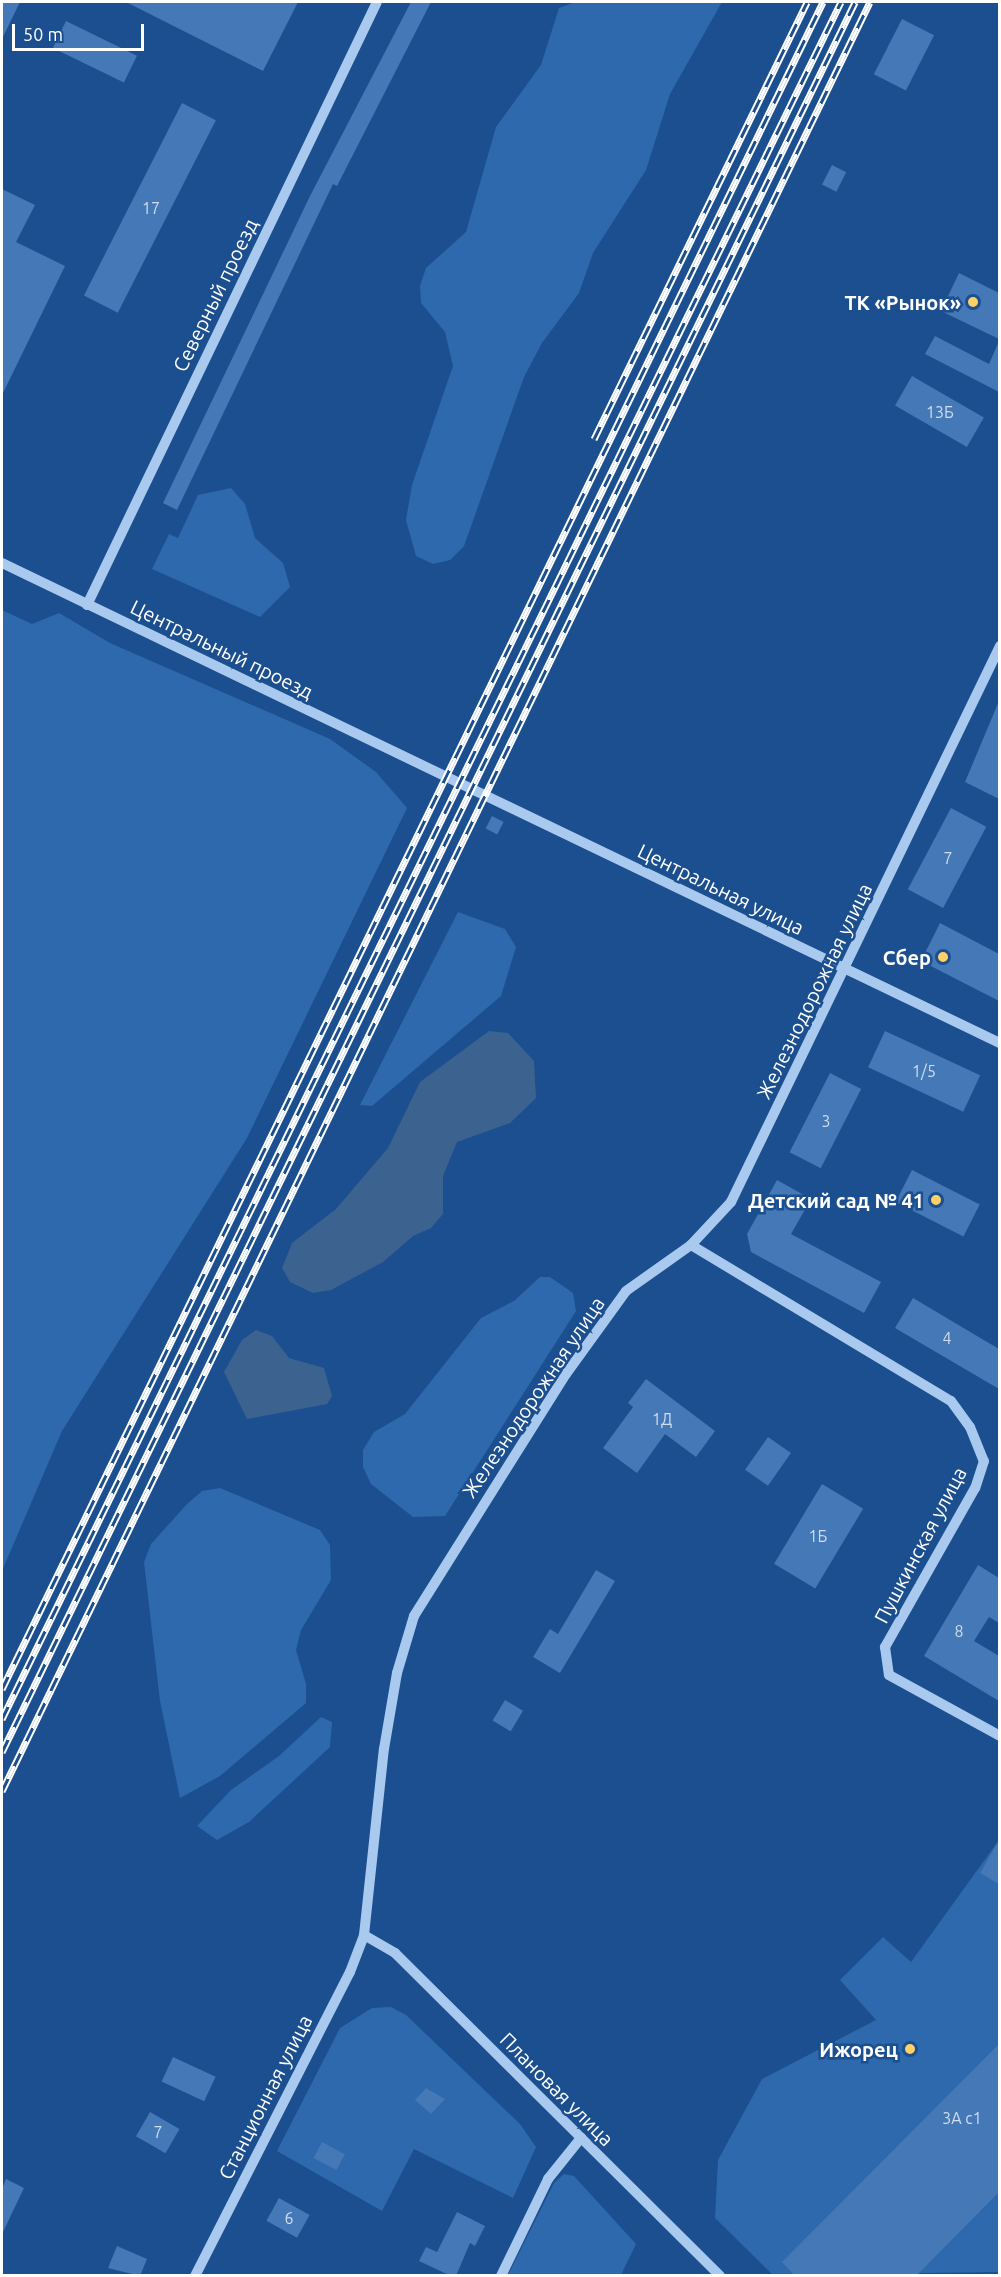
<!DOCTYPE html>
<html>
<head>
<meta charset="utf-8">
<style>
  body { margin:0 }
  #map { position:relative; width:1001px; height:2277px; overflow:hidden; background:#1b4f8f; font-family:Ubuntu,sans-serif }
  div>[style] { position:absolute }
  .green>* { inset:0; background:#2e69ad }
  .water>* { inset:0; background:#3c6290 }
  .building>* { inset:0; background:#4478b7; transform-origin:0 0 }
  .minor>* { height:10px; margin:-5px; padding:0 5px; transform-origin:5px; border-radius:5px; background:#a9c9ee }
  .rail>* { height:7px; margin-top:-3.5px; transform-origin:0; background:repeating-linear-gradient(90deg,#1b4f8f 0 14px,#fff 0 28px); box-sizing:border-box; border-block:2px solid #fff }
  .dots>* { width:16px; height:16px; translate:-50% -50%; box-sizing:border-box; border:3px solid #1b4f8f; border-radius:50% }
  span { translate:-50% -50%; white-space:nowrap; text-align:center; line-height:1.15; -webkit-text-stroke:5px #1b4f8f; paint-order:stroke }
  .number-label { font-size:16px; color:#d0dded }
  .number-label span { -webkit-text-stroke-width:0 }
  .street-label { font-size:20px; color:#fff }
  .poi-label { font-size:20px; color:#fff; font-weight:700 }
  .right { translate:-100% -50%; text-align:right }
  .frame { position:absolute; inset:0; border:3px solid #fff; pointer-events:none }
  .scale { position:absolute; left:12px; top:24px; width:132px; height:27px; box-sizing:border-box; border:3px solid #fff; border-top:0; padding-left:8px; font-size:18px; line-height:21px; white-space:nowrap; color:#fff; -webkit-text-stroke:4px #1b4f8f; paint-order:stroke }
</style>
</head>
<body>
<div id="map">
  <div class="green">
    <div style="clip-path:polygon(576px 2px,722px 2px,670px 94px,646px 170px,593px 253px,579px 293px,542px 343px,524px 377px,464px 546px,450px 560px,433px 564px,416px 556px,406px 520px,412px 485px,453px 366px,445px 332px,421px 303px,420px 286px,426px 268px,466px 232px,496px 127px,541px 65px,559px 8px)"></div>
    <div style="clip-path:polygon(231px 488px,245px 504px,255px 538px,283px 563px,290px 587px,260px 617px,152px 569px,169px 534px,178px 538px,198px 495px)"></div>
    <div style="clip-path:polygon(2px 610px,32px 624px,59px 613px,110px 643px,330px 739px,376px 772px,407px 808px,247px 1138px,62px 1431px,2px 1571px)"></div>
    <div style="clip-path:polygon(458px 912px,505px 929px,516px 947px,501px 996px,372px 1106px,360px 1105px)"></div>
    <div style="clip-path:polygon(540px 1277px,550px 1277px,573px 1293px,576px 1311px,445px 1516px,413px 1517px,371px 1484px,363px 1467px,363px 1450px,374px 1432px,405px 1414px,481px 1318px,514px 1301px)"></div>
    <div style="clip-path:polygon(220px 1488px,320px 1530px,330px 1545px,331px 1580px,301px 1630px,296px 1650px,306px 1684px,306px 1703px,220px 1776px,180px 1798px,160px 1701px,144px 1562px,151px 1544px,187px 1504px,202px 1491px)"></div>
    <div style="clip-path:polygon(321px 1717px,332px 1722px,330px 1747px,249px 1822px,217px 1840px,197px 1826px,231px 1790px,279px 1756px)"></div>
    <div style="clip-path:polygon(999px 1840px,999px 2272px,773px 2275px,715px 2218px,718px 2160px,762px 2079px,876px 2020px,840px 1980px,883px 1937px,911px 1962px)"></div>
    <div style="clip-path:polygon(391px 2007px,406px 2015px,520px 2124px,536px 2147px,513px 2198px,414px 2149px,382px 2211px,277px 2151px,340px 2028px,372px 2008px)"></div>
    <div style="clip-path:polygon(564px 2174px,574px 2176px,636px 2244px,621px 2275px,508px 2275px,554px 2183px)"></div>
  </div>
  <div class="water">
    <div style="clip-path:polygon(489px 1031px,508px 1033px,534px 1061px,536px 1098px,510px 1123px,457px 1142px,443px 1176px,443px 1214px,431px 1228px,413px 1236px,383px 1262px,331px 1290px,313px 1293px,290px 1282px,282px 1268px,292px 1243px,336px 1209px,388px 1148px,420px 1082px)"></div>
    <div style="clip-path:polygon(256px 1330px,272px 1336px,289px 1358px,324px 1368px,332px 1396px,327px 1404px,247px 1419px,224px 1372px,242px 1340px)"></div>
  </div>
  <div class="building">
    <div style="clip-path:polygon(2px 2px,20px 2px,2px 39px)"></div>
    <div style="clip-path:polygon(126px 2px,298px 2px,263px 71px)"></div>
    <div style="clip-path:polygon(411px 2px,431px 2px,337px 186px,333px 184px,177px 510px,163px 503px,310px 196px)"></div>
    <div style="left:902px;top:19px;width:36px;height:62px;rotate:27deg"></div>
    <div style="left:66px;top:21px;width:79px;height:30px;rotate:26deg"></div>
    <div style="left:182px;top:103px;width:38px;height:216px;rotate:27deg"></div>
    <div style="left:832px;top:165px;width:16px;height:22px;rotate:27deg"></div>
    <div style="clip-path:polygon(2px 189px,35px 205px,16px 242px,65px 266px,2px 395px)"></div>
    <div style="clip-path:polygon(959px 273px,999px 293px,999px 339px,941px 311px)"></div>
    <div style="clip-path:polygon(935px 336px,989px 364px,999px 341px,999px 392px,925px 354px)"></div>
    <div style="left:912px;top:376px;width:83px;height:34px;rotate:30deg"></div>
    <div style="clip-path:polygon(999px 701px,999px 799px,965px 782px)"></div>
    <div style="left:951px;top:808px;width:40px;height:92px;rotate:28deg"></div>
    <div style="left:492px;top:816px;width:13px;height:14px;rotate:27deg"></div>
    <div style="clip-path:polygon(940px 923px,999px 954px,999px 1001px,921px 961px)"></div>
    <div style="left:885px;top:1031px;width:105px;height:40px;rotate:25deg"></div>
    <div style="left:830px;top:1073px;width:35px;height:89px;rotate:27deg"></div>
    <div style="left:912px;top:1170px;width:76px;height:36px;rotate:27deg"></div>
    <div style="clip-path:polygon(777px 1180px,811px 1199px,791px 1234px,881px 1282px,864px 1313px,751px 1252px,747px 1234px)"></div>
    <div style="clip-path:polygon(913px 1298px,999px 1349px,999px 1389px,895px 1328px)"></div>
    <div style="clip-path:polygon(646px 1379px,715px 1431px,696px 1457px,665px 1434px,637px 1473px,603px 1448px,633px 1407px,628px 1403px)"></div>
    <div style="left:768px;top:1437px;width:28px;height:40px;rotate:35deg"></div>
    <div style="left:822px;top:1484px;width:48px;height:93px;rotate:31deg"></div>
    <div style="clip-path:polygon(978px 1565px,999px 1578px,999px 1623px,989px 1617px,974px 1641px,999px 1656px,999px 1701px,924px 1656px)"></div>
    <div style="clip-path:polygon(596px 1570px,615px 1581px,560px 1673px,533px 1657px,550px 1629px,558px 1634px)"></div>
    <div style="left:505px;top:1700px;width:21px;height:24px;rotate:31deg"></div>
    <div style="clip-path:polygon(999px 1840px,999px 1884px,980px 1873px)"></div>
    <div style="clip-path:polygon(999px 2044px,999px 2192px,916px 2276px,795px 2276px,782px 2262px)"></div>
    <div style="left:173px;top:2057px;width:47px;height:27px;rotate:25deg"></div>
    <div style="clip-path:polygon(426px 2088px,445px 2099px,431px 2114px,415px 2100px)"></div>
    <div style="left:150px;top:2112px;width:34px;height:28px;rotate:30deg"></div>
    <div style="left:322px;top:2142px;width:26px;height:18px;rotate:28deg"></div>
    <div style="clip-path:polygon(6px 2179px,24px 2188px,2px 2234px,2px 2189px)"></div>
    <div style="left:279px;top:2198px;width:35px;height:26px;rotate:29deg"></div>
    <div style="clip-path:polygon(457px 2212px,485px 2226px,475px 2246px,470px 2243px,456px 2276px,451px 2276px,419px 2261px,426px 2247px,437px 2252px)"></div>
    <div style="clip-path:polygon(117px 2246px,147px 2259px,140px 2276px,108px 2268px)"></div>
  </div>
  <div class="minor">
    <div style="left:2px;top:563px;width:1107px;rotate:25.69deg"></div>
    <div style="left:87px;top:605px;width:669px;rotate:-64.32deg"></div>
    <div style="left:691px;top:1245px;width:303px;rotate:31deg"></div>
    <div style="left:951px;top:1401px;width:32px;rotate:54deg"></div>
    <div style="left:970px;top:1427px;width:37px;rotate:68deg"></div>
    <div style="left:984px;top:1461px;width:28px;rotate:108deg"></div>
    <div style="left:975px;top:1488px;width:183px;rotate:119.5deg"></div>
    <div style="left:885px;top:1647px;width:28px;rotate:82deg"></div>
    <div style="left:889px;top:1675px;width:127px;rotate:28.8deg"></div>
    <div style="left:364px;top:1935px;width:36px;rotate:30deg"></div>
    <div style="left:395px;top:1953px;width:458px;rotate:44.8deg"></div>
    <div style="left:195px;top:2276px;width:341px;rotate:-63deg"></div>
    <div style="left:350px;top:1972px;width:40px;rotate:-69deg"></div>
    <div style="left:364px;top:1935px;width:187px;rotate:-83.9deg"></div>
    <div style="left:384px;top:1749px;width:77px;rotate:-80.3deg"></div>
    <div style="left:397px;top:1673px;width:59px;rotate:-73.4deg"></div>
    <div style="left:414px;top:1616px;width:286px;rotate:-57.9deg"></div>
    <div style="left:566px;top:1374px;width:102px;rotate:-54.1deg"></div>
    <div style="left:626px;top:1291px;width:80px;rotate:-35.3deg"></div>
    <div style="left:691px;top:1245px;width:59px;rotate:-47.1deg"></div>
    <div style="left:731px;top:1202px;width:618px;rotate:-64.18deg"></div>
    <div style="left:501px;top:2276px;width:108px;rotate:-64.1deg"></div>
    <div style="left:548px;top:2179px;width:53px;rotate:-51.2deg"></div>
  </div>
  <div class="rail">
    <div style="left:594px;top:439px;width:486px;rotate:-64deg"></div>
    <div style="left:2px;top:1689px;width:1876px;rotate:-64.05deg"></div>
    <div style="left:2px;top:1719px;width:1911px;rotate:-63.96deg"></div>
    <div style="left:2px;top:1752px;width:1947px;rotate:-64.01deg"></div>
    <div style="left:2px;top:1791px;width:1988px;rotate:-64.12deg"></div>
  </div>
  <div class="dots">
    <div style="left:973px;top:302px;background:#ffd166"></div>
    <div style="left:943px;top:957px;background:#ffd166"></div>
    <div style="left:936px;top:1200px;background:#ffd166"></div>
    <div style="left:910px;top:2049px;background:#ffd166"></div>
  </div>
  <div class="number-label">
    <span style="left:151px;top:208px">17</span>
    <span style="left:940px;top:412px">13Б</span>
    <span style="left:948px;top:858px">7</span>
    <span style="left:924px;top:1071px">1/5</span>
    <span style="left:826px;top:1121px">3</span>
    <span style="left:947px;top:1338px">4</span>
    <span style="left:662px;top:1419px">1Д</span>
    <span style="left:818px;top:1536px">1Б</span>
    <span style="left:959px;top:1631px">8</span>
    <span style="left:962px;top:2118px">3А с1</span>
    <span style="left:158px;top:2132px">7</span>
    <span style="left:289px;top:2218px">6</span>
  </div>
  <div class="street-label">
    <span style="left:215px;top:295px;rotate:-64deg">Северный проезд</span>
    <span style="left:222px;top:649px;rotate:26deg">Центральный проезд</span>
    <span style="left:721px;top:889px;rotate:26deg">Центральная улица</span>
    <span style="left:814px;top:991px;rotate:-64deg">Железнодорожная улица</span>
    <span style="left:533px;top:1397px;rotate:-56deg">Железнодорожная улица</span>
    <span style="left:920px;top:1545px;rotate:-62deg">Пушкинская улица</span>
    <span style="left:557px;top:2089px;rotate:45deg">Плановая улица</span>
    <span style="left:265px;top:2097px;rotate:-63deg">Станционная улица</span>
  </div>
  <div class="poi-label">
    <span class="right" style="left:961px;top:302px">ТК «Рынок»</span>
    <span class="right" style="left:931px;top:957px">Сбер</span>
    <span class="right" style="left:924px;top:1200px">Детский сад № 41</span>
    <span class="right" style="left:898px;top:2049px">Ижорец</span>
  </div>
  <div class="frame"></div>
  <div class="scale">50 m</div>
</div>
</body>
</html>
